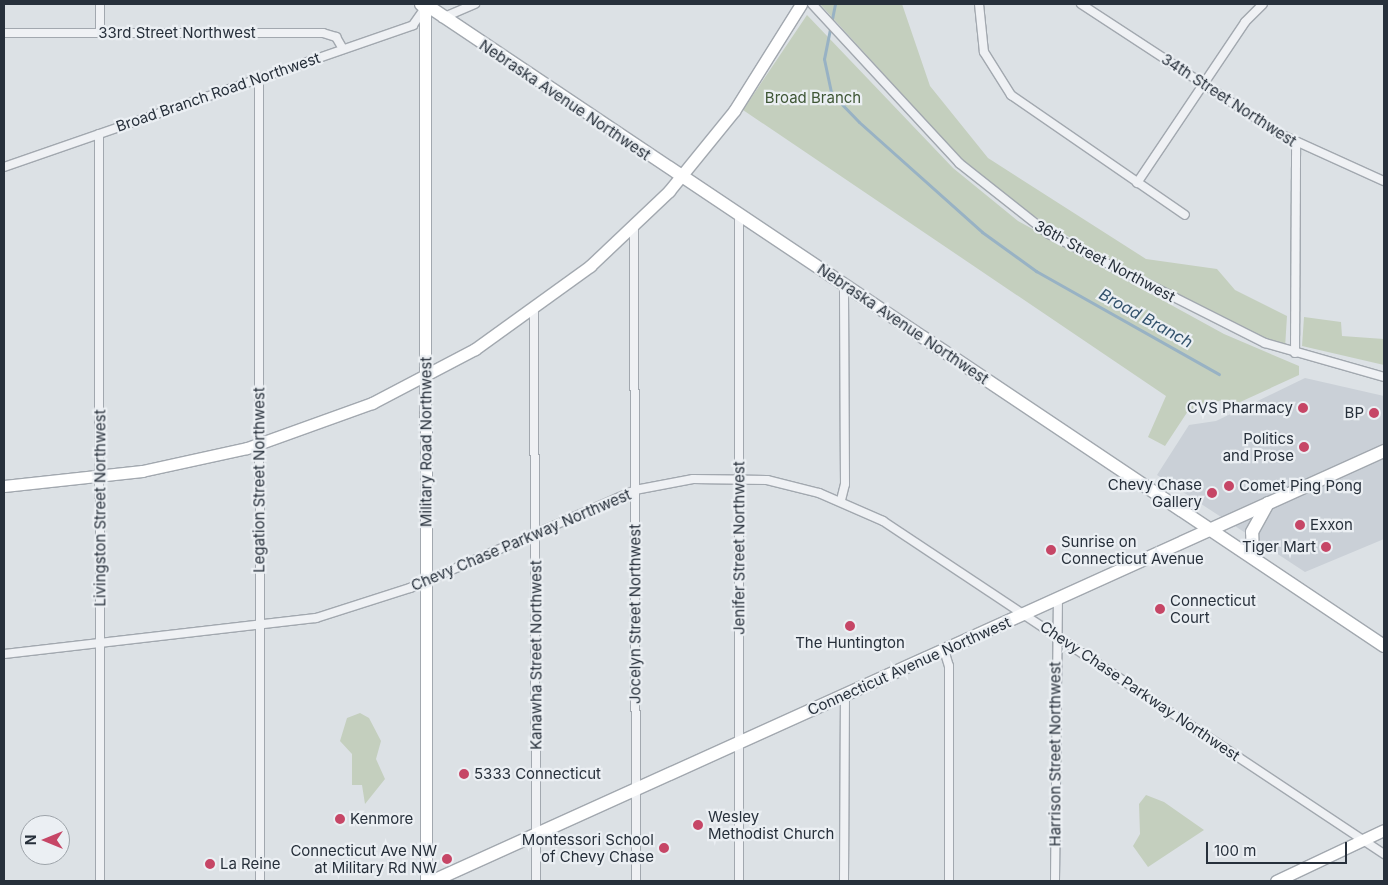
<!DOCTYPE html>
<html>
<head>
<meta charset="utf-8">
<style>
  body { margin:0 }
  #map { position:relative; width:1388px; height:885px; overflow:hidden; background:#dce1e5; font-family:Inter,sans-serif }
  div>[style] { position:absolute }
  .built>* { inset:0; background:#cad0d7 }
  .green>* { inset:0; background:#c4cfbe }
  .stream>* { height:3px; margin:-1.5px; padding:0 1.5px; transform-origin:1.5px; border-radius:1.5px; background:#98b2c4 }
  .roads { filter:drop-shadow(1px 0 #a2a8af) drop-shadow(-1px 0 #a2a8af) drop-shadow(0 1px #a2a8af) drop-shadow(0 -1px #a2a8af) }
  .street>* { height:8px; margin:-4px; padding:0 4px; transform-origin:4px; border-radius:4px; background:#eff1f4 }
  .secondary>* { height:11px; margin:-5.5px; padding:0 5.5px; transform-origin:5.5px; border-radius:5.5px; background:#fff }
  .primary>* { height:12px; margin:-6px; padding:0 6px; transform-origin:6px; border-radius:6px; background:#fff }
  .dots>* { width:14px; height:14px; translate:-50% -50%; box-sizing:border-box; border:2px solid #ebeff3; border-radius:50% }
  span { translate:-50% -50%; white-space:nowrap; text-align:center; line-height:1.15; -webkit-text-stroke:4.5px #ebeff3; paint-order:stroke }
  .street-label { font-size:15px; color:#27303b }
  .park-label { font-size:15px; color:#3e5635 }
  .poi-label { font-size:15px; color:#27303b }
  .right { translate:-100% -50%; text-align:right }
  .left { translate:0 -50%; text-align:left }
  .water-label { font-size:16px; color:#33526c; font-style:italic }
  .frame { position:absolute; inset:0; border:5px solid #27303b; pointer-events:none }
  .north { position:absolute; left:20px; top:815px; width:50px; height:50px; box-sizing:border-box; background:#ebeff3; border:1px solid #9da3a9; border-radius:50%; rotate:270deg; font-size:14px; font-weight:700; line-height:20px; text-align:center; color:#27303b }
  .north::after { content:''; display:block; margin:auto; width:18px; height:22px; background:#c64666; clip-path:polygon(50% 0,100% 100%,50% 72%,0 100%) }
  .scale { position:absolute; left:1206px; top:842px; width:141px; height:22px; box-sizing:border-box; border:2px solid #27303b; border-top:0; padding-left:6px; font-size:15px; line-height:18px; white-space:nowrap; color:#27303b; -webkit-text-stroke:4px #ebeff3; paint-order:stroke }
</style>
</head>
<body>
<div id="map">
  <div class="built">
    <div style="clip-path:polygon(1305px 378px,1384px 396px,1384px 539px,1305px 572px,1157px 475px,1189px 425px,1216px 421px)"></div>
  </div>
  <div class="green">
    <div style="clip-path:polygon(820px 4px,902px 4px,930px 86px,988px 158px,1146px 259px,1217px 269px,1235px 290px,1287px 316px,1285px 348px,1109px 261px,1001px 196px,964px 162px)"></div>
    <div style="clip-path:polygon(807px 15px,953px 168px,1018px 221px,1224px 334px,1299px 366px,1299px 375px,1227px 408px,1222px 400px,1188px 411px,1165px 446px,1148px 437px,1166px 396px,743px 110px)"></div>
    <div style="clip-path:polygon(1304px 317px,1341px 322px,1342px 336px,1384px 339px,1384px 365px,1302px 346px)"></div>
    <div style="clip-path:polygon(360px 713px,369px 718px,381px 741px,376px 759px,385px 779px,365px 804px,362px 785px,352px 785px,352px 754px,340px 741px,347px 718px)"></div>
    <div style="clip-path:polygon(1146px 795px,1164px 802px,1204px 830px,1148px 867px,1133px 846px,1140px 834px,1139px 804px)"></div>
  </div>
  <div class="stream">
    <div style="left:835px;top:4px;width:56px;rotate:101.3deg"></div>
    <div style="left:824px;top:59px;width:35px;rotate:78deg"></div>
    <div style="left:831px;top:93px;width:40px;rotate:46deg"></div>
    <div style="left:859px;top:122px;width:165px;rotate:41.8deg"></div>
    <div style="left:982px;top:232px;width:67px;rotate:35.8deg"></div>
    <div style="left:1036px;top:271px;width:210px;rotate:29.4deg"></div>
  </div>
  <div class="roads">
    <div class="street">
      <div style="left:100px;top:4px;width:29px;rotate:90deg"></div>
      <div style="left:812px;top:4px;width:217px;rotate:47.2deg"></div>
      <div style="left:959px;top:163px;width:115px;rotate:38.3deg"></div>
      <div style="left:1049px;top:234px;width:242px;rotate:26.8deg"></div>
      <div style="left:1265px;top:343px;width:124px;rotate:15.9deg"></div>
      <div style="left:979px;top:4px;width:48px;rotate:84.1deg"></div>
      <div style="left:984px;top:52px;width:51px;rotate:57.9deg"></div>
      <div style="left:1011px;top:95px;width:211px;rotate:34.6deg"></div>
      <div style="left:1081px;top:4px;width:235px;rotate:33.2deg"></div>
      <div style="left:1278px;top:133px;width:116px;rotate:24.4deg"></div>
      <div style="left:442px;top:18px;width:36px;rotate:-23deg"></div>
      <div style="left:4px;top:33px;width:319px"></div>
      <div style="left:323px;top:33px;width:14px;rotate:17deg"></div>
      <div style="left:336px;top:37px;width:14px;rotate:60deg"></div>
      <div style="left:259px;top:78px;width:803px;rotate:89.93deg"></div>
      <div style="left:99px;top:134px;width:747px;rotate:89.92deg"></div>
      <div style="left:4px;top:167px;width:433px;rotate:-19.1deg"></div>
      <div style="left:413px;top:25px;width:19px;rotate:-55deg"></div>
      <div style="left:1137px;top:183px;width:194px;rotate:-56.1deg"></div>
      <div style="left:1245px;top:22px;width:25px;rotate:-45deg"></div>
      <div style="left:739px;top:215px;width:666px;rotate:90deg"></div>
      <div style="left:634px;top:228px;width:653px;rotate:89.82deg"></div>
      <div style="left:534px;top:310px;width:571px;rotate:89.8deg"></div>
      <div style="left:1295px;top:353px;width:210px;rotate:-89.7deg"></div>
      <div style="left:841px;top:500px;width:16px;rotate:-76deg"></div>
      <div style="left:845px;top:484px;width:199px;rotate:-90.3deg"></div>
      <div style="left:944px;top:650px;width:17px;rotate:73deg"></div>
      <div style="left:949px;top:666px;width:215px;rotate:90deg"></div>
      <div style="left:4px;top:654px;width:314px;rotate:-6.6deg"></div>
      <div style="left:316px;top:618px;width:99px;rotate:-17.7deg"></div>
      <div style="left:410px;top:588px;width:245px;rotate:-23.5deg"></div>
      <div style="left:635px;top:490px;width:59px;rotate:-10.7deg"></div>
      <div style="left:693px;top:479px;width:74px;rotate:0.8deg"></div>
      <div style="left:767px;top:480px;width:54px;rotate:14deg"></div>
      <div style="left:819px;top:493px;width:70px;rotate:23.6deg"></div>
      <div style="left:883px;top:521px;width:602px;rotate:33.61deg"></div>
      <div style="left:844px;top:881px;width:186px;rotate:-89.7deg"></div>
      <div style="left:1055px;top:881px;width:283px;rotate:-89.4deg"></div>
    </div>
    <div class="secondary">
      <div style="left:420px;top:4px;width:6px;rotate:39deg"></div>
      <div style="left:425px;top:8px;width:873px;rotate:89.93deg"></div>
      <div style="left:4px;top:486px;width:139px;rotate:-6.2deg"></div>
      <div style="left:142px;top:471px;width:107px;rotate:-12.4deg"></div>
      <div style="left:247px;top:448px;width:133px;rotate:-19.8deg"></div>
      <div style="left:372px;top:403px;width:116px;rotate:-27.7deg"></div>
      <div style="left:475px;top:349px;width:142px;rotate:-35.8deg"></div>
      <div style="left:590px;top:266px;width:109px;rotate:-43.5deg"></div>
      <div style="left:669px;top:191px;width:103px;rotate:-50.9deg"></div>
      <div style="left:734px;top:111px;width:126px;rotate:-57.9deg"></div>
      <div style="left:1276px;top:881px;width:119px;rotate:-25.3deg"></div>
    </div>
    <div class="primary">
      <div style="left:425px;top:4px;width:1154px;rotate:33.8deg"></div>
      <div style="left:1253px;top:557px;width:25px;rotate:-92deg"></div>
      <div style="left:1252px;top:532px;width:33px;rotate:-61deg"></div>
      <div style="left:433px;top:881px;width:1044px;rotate:-24.33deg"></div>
    </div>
  </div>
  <div class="dots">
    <div style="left:1303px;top:408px;background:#c64666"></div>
    <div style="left:1374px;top:413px;background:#c64666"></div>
    <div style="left:1304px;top:447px;background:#c64666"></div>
    <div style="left:1229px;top:486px;background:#c64666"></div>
    <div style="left:1212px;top:493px;background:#c64666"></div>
    <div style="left:1300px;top:525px;background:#c64666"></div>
    <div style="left:1326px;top:547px;background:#c64666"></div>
    <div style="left:1051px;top:550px;background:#c64666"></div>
    <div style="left:1160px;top:609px;background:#c64666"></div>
    <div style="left:850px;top:626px;background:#c64666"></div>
    <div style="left:464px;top:774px;background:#c64666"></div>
    <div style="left:340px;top:819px;background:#c64666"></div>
    <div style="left:698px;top:825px;background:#c64666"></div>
    <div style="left:664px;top:848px;background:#c64666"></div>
    <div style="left:447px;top:859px;background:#c64666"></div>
    <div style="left:210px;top:864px;background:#c64666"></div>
  </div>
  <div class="street-label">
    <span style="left:177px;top:33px">33rd Street Northwest</span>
    <span style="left:218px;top:92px;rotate:-19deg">Broad Branch Road Northwest</span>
    <span style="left:565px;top:100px;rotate:34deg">Nebraska Avenue Northwest</span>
    <span style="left:1229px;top:100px;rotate:33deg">34th Street Northwest</span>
    <span style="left:1105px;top:261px;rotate:28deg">36th Street Northwest</span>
    <span style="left:903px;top:324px;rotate:34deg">Nebraska Avenue Northwest</span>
    <span style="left:426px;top:442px;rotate:-90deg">Military Road Northwest</span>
    <span style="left:259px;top:480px;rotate:-90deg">Legation Street Northwest</span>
    <span style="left:100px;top:508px;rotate:-90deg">Livingston Street Northwest</span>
    <span style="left:521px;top:540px;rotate:-23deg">Chevy Chase Parkway Northwest</span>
    <span style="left:739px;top:548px;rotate:-90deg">Jenifer Street Northwest</span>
    <span style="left:635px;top:614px;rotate:-90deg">Jocelyn Street Northwest</span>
    <span style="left:536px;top:655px;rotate:-90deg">Kanawha Street Northwest</span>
    <span style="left:909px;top:666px;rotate:-24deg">Connecticut Avenue Northwest</span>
    <span style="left:1140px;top:691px;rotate:34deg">Chevy Chase Parkway Northwest</span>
    <span style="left:1055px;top:754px;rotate:-90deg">Harrison Street Northwest</span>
  </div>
  <div class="park-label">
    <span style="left:813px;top:98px">Broad Branch</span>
  </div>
  <div class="poi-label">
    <span class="right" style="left:1293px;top:408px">CVS Pharmacy</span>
    <span class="right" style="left:1364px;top:413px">BP</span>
    <span class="right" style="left:1294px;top:447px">Politics<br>and Prose</span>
    <span class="right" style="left:1202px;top:493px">Chevy Chase<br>Gallery</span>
    <span class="left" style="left:1239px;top:486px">Comet Ping Pong</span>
    <span class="left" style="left:1310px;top:525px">Exxon</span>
    <span class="left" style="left:1061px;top:550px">Sunrise on<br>Connecticut Avenue</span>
    <span class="right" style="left:1316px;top:547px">Tiger Mart</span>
    <span class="left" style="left:1170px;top:609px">Connecticut<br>Court</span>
    <span style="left:850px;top:643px">The Huntington</span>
    <span class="left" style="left:474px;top:774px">5333 Connecticut</span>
    <span class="left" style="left:708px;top:825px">Wesley<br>Methodist Church</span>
    <span class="left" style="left:350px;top:819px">Kenmore</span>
    <span class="right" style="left:654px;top:848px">Montessori School<br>of Chevy Chase</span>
    <span class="right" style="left:437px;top:859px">Connecticut Ave NW<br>at Military Rd NW</span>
    <span class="left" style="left:220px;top:864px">La Reine</span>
  </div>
  <div class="water-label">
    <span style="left:1146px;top:318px;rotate:29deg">Broad Branch</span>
  </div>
  <div class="frame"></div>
  <div class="north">N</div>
  <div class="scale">100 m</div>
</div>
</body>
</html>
